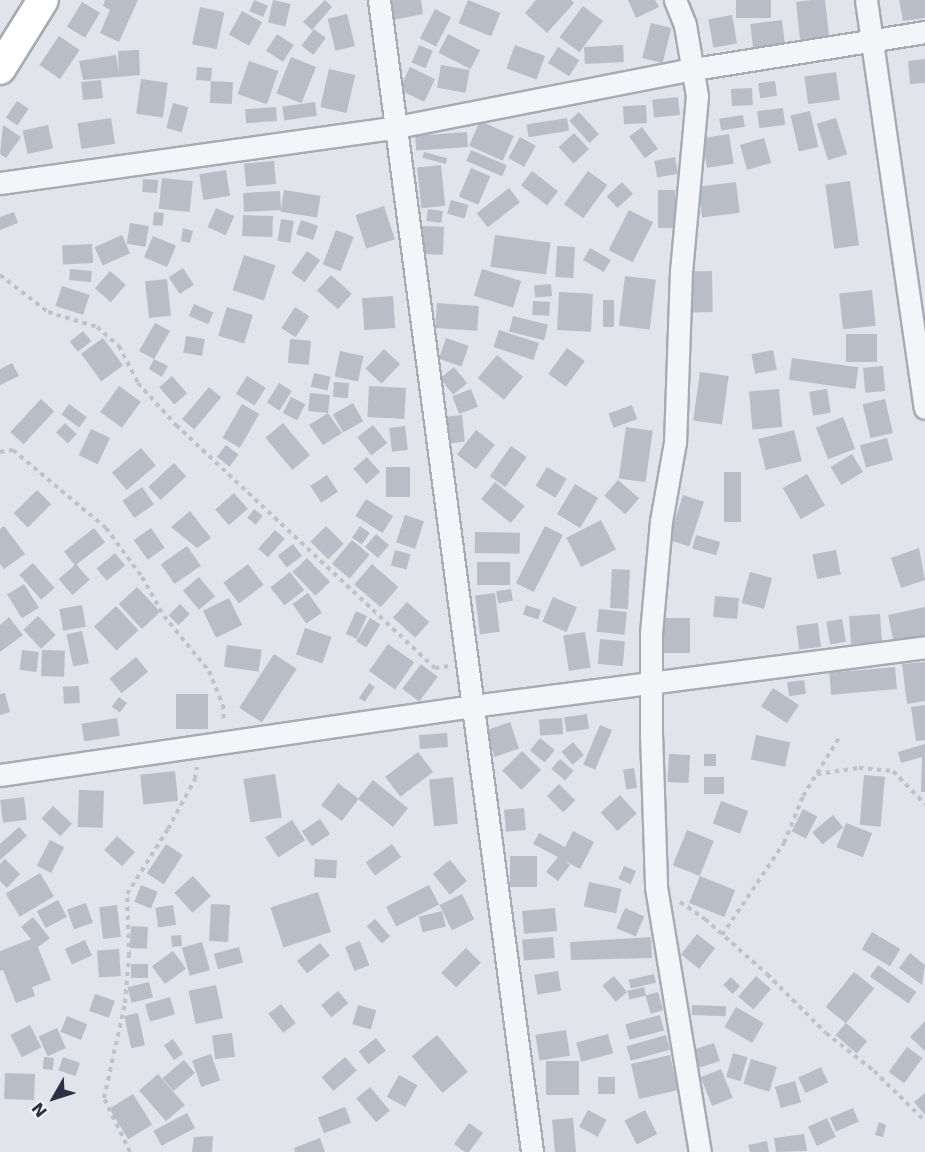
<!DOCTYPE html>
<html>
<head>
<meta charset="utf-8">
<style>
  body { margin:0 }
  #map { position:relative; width:925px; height:1152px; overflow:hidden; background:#e1e4ea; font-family:"DejaVu Sans",sans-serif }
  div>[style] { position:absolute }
  .building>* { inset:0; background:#b8bdc7; transform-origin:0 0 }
  .path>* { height:4px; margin-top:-2px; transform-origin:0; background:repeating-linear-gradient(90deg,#bfc2c9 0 4.5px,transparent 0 9px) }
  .roads { filter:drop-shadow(2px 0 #a6abb4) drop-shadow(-2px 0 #a6abb4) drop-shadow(0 2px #a6abb4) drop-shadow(0 -2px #a6abb4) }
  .street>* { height:21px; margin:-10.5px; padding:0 10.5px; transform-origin:10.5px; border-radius:10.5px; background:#f4f5f8 }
  .secondary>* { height:30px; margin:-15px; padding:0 15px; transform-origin:15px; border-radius:15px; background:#fff }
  span { translate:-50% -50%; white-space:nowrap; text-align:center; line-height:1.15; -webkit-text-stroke:6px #f1f3f7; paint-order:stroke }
  .north { position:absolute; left:24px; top:1068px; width:60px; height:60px; -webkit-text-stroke:4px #f1f3f7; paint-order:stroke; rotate:231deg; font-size:16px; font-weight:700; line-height:24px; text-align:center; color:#293142 }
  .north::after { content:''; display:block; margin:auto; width:21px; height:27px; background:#293142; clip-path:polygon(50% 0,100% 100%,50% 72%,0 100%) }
</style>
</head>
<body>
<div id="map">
  <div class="building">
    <div style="clip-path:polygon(105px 0,138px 0,119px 42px,100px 33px,110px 10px,103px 6px)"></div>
    <div style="left:254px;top:0;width:15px;height:12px;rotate:23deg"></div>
    <div style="left:273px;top:0;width:18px;height:23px;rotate:13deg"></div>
    <div style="clip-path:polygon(325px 0,332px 7px,312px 30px,303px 22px)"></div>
    <div style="clip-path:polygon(389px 0,421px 0,423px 14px,393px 20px)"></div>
    <div style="left:468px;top:0;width:35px;height:25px;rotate:22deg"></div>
    <div style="clip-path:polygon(536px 0,571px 0,574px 3px,547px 33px,525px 13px)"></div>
    <div style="clip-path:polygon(628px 0,655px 0,659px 7px,636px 18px)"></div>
    <div style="left:736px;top:0;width:35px;height:18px"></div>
    <div style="clip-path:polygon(811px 0,825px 0,829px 36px,800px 39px,796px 2px)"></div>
    <div style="clip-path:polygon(899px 0,925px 0,925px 18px,903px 21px)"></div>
    <div style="left:82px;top:2px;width:21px;height:29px;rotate:31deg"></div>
    <div style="left:583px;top:6px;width:25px;height:39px;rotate:37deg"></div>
    <div style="left:200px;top:7px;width:25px;height:38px;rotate:12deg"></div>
    <div style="left:435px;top:9px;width:18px;height:33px;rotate:27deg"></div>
    <div style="left:242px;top:11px;width:23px;height:27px;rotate:29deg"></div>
    <div style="left:347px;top:14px;width:33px;height:20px;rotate:76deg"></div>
    <div style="left:732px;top:15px;width:29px;height:24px;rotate:80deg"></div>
    <div style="left:782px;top:20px;width:24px;height:32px;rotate:83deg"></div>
    <div style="left:651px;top:23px;width:21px;height:36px;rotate:14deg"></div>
    <div style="left:314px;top:29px;width:15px;height:21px;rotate:37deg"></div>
    <div style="left:277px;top:34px;width:20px;height:20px;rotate:33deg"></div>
    <div style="left:448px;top:34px;width:36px;height:21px;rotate:27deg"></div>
    <div style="left:59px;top:36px;width:25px;height:35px;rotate:34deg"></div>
    <div style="left:419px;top:45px;width:15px;height:19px;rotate:23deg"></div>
    <div style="left:515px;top:45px;width:32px;height:25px;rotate:20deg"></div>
    <div style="left:623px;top:45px;width:17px;height:39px;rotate:87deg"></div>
    <div style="left:558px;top:47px;width:25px;height:19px;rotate:32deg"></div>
    <div style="clip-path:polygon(139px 50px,140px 75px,83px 80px,79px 61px,116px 55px,119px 73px,118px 51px)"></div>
    <div style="left:291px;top:57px;width:27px;height:39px;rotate:22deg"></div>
    <div style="clip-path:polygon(925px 59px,925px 83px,910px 84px,908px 61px)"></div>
    <div style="left:249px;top:61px;width:31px;height:35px;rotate:19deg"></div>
    <div style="left:441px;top:65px;width:29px;height:23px;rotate:10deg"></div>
    <div style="left:197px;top:67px;width:15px;height:13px;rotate:4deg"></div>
    <div style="left:410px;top:67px;width:28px;height:25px;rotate:26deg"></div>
    <div style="left:329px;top:69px;width:27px;height:39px;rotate:13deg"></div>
    <div style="left:836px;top:72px;width:28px;height:32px;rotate:82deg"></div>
    <div style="left:141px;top:79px;width:27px;height:35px;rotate:8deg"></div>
    <div style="left:101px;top:80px;width:18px;height:20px;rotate:84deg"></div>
    <div style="left:211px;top:81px;width:22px;height:22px;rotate:3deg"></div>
    <div style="left:775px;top:81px;width:15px;height:17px;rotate:82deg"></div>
    <div style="left:752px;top:88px;width:17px;height:21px;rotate:87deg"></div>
    <div style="left:678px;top:97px;width:18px;height:26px;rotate:84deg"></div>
    <div style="left:17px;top:101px;width:14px;height:20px;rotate:34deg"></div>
    <div style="left:315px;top:102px;width:14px;height:33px;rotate:82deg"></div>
    <div style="left:173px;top:103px;width:16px;height:26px;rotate:15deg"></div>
    <div style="left:646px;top:105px;width:18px;height:23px;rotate:87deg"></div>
    <div style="left:276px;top:107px;width:14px;height:31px;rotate:86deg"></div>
    <div style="left:783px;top:108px;width:17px;height:26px;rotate:83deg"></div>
    <div style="left:810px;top:111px;width:37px;height:20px;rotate:77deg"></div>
    <div style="left:579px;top:112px;width:30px;height:13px;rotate:48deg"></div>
    <div style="left:743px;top:115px;width:12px;height:24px;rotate:81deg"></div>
    <div style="left:111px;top:118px;width:26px;height:34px;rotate:81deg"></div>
    <div style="left:567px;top:118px;width:13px;height:41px;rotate:81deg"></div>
    <div style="left:836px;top:118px;width:38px;height:20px;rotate:73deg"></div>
    <div style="left:480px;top:121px;width:37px;height:27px;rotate:24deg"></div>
    <div style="clip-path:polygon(3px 125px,21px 137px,6px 158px,0 154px)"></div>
    <div style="left:48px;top:125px;width:24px;height:26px;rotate:78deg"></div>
    <div style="left:642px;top:127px;width:27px;height:16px;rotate:54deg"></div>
    <div style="left:467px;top:132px;width:15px;height:52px;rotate:86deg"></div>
    <div style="left:574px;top:133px;width:22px;height:21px;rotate:47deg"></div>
    <div style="left:729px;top:134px;width:30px;height:27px;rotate:81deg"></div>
    <div style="left:520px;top:137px;width:18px;height:24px;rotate:29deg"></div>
    <div style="left:764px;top:138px;width:26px;height:25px;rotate:74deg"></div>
    <div style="left:471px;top:150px;width:39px;height:12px;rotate:23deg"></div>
    <div style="left:424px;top:152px;width:24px;height:6px;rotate:15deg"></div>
    <div style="left:675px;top:157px;width:17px;height:21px;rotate:80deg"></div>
    <div style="left:274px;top:161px;width:23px;height:30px;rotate:85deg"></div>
    <div style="left:441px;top:165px;width:41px;height:24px;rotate:84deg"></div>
    <div style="left:471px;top:168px;width:21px;height:31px;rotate:23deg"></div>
    <div style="left:226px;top:170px;width:26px;height:27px;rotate:81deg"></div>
    <div style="left:532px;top:171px;width:33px;height:18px;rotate:38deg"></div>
    <div style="left:588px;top:171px;width:24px;height:41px;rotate:36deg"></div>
    <div style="left:162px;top:178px;width:31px;height:31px;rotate:6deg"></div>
    <div style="left:143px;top:179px;width:15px;height:13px;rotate:4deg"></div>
    <div style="left:850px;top:181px;width:65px;height:25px;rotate:82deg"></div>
    <div style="left:622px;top:182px;width:16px;height:21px;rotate:47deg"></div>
    <div style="left:736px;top:182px;width:31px;height:38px;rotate:83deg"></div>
    <div style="left:509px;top:188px;width:18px;height:41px;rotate:52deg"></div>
    <div style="left:284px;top:190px;width:37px;height:22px;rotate:9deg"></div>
    <div style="left:658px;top:190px;width:17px;height:38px"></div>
    <div style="left:280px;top:191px;width:19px;height:37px;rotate:87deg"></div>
    <div style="left:451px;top:200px;width:18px;height:14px;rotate:16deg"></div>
    <div style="left:384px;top:206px;width:35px;height:30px;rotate:72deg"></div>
    <div style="left:216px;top:208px;width:20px;height:21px;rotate:24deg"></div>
    <div style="left:428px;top:209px;width:15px;height:12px;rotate:8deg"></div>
    <div style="left:629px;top:210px;width:27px;height:45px;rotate:27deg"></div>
    <div style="clip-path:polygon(14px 212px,18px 223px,0 230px,0 217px)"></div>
    <div style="left:154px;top:212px;width:10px;height:13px;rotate:6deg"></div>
    <div style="left:243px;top:215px;width:30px;height:21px;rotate:2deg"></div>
    <div style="left:281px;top:219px;width:13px;height:22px;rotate:9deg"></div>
    <div style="left:301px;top:220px;width:18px;height:15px;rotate:19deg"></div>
    <div style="left:130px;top:223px;width:19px;height:21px;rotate:9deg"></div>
    <div style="left:421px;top:226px;width:23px;height:28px;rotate:2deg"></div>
    <div style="clip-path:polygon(183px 228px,193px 231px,190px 243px,181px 241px)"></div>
    <div style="left:336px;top:230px;width:19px;height:37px;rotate:21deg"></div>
    <div style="left:122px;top:235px;width:20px;height:30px;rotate:66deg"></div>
    <div style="left:495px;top:235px;width:56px;height:32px;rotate:8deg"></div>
    <div style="left:153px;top:236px;width:25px;height:23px;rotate:23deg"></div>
    <div style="left:92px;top:244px;width:19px;height:30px;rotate:87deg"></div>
    <div style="left:557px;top:246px;width:18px;height:31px;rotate:3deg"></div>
    <div style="left:590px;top:248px;width:24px;height:14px;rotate:30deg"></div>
    <div style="left:307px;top:251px;width:16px;height:27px;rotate:35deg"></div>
    <div style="left:244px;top:255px;width:33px;height:37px;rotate:18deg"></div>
    <div style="left:183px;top:268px;width:20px;height:17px;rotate:57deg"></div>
    <div style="left:70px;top:269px;width:22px;height:11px;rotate:5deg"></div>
    <div style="left:482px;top:269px;width:41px;height:28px;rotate:17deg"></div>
    <div style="left:110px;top:271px;width:21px;height:23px;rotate:41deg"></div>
    <div style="left:712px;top:271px;width:41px;height:24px;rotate:89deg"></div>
    <div style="left:331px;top:275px;width:28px;height:21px;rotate:42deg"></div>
    <div style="left:625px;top:276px;width:31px;height:50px;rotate:7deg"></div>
    <div style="left:167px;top:279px;width:37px;height:22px;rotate:84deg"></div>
    <div style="left:551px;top:284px;width:12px;height:17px;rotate:85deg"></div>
    <div style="left:62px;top:286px;width:29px;height:21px;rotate:18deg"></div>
    <div style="left:872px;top:290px;width:36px;height:33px;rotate:84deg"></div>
    <div style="left:559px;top:292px;width:34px;height:38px;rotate:3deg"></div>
    <div style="left:393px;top:296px;width:32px;height:31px;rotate:86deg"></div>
    <div style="left:603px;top:300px;width:11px;height:27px"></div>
    <div style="left:533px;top:301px;width:17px;height:14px;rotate:3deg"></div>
    <div style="left:437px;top:303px;width:42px;height:25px;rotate:4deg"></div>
    <div style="left:194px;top:304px;width:21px;height:13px;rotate:23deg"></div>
    <div style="left:227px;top:307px;width:27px;height:30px;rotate:17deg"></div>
    <div style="left:295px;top:307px;width:17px;height:25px;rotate:33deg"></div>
    <div style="left:513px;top:316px;width:36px;height:16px;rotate:14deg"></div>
    <div style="clip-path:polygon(155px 323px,170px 331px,154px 359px,168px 366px,162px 377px,149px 369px,154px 359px,139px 351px)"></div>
    <div style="left:499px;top:330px;width:42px;height:18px;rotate:18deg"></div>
    <div style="left:83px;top:331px;width:13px;height:17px;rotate:51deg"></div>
    <div style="left:846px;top:334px;width:31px;height:28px"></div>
    <div style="left:186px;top:336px;width:19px;height:17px;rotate:9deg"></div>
    <div style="left:103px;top:338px;width:34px;height:27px;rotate:54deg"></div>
    <div style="left:446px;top:338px;width:24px;height:22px;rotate:19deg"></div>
    <div style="left:290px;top:339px;width:21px;height:24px;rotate:5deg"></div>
    <div style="left:567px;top:348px;width:22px;height:32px;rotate:36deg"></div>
    <div style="left:384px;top:349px;width:22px;height:27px;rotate:43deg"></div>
    <div style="left:773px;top:350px;width:20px;height:22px;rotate:79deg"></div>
    <div style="left:340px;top:351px;width:24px;height:26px;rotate:12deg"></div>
    <div style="left:497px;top:355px;width:34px;height:30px;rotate:40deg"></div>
    <div style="left:792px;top:358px;width:67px;height:22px;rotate:8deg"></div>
    <div style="clip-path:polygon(12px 363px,19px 376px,0 385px,0 369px)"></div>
    <div style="left:883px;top:366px;width:25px;height:20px;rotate:85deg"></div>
    <div style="left:454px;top:367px;width:21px;height:18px;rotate:51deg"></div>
    <div style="left:700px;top:372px;width:29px;height:49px;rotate:8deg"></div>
    <div style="left:314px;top:373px;width:17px;height:14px;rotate:13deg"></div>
    <div style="left:172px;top:376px;width:23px;height:17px;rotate:49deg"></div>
    <div style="left:247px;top:376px;width:22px;height:21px;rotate:32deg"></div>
    <div style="left:334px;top:382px;width:15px;height:15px;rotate:4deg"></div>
    <div style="left:279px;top:383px;width:15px;height:23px;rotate:32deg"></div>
    <div style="left:119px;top:386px;width:27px;height:32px;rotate:36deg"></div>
    <div style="left:369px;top:386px;width:37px;height:31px;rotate:3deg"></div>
    <div style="left:209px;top:387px;width:16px;height:42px;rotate:40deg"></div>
    <div style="left:471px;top:389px;width:19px;height:20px;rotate:69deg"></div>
    <div style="left:779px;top:389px;width:38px;height:30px;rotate:85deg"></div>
    <div style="left:827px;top:389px;width:24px;height:18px;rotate:81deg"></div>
    <div style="clip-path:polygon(310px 393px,330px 395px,328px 413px,342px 433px,323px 445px,309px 425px,328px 413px,308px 411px)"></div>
    <div style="left:291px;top:397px;width:16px;height:18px;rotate:27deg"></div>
    <div style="left:41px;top:399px;width:18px;height:45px;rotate:43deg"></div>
    <div style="left:885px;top:399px;width:35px;height:23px;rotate:77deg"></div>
    <div style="left:353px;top:403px;width:21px;height:23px;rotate:61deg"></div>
    <div style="left:69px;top:404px;width:22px;height:13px;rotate:36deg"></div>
    <div style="left:242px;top:404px;width:20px;height:39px;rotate:30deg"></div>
    <div style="left:632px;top:405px;width:15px;height:25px;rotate:70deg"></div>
    <div style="left:462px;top:415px;width:27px;height:16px;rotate:84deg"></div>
    <div style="left:843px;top:417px;width:34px;height:29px;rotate:69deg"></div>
    <div style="left:65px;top:423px;width:16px;height:13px;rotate:43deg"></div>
    <div style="left:283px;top:423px;width:42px;height:23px;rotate:50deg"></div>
    <div style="left:373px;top:425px;width:23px;height:20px;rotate:52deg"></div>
    <div style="left:405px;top:426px;width:24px;height:16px;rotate:83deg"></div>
    <div style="left:626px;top:427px;width:27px;height:52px;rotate:8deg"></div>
    <div style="left:91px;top:429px;width:21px;height:29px;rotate:25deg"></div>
    <div style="left:476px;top:430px;width:24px;height:31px;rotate:38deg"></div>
    <div style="left:794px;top:430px;width:32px;height:37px;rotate:76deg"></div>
    <div style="left:887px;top:438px;width:23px;height:28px;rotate:75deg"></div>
    <div style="left:226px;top:445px;width:16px;height:15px;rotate:38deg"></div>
    <div style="left:511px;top:446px;width:19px;height:37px;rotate:35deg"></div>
    <div style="left:141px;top:448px;width:23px;height:38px;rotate:50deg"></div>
    <div style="left:852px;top:454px;width:21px;height:25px;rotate:59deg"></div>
    <div style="left:367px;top:457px;width:20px;height:18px;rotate:49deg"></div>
    <div style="left:174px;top:463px;width:18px;height:35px;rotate:47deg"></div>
    <div style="left:386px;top:467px;width:24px;height:30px"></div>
    <div style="left:547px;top:467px;width:23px;height:22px;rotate:31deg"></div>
    <div style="left:724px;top:472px;width:17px;height:50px"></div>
    <div style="left:807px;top:474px;width:36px;height:28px;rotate:60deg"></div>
    <div style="left:327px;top:475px;width:20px;height:20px;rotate:57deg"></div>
    <div style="left:618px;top:480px;width:28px;height:21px;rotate:41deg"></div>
    <div style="left:495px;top:482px;width:38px;height:22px;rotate:39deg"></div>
    <div style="left:575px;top:484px;width:27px;height:35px;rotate:31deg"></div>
    <div style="left:142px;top:487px;width:21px;height:24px;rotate:55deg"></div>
    <div style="left:37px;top:490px;width:20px;height:33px;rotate:45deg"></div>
    <div style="left:234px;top:493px;width:21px;height:25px;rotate:49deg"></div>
    <div style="left:683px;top:495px;width:22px;height:47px;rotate:18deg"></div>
    <div style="left:366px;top:499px;width:32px;height:20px;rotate:32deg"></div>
    <div style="left:254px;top:509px;width:11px;height:11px;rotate:38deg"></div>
    <div style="clip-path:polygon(190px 511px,211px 538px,197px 548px,171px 527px)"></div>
    <div style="left:405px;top:515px;width:20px;height:29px;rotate:18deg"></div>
    <div style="left:601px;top:520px;width:33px;height:39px;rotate:63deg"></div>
    <div style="clip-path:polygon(4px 526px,25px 554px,4px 569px,0 564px,0 529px)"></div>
    <div style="left:326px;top:526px;width:25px;height:22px;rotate:45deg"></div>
    <div style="left:360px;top:526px;width:12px;height:14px;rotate:35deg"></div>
    <div style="left:545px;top:526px;width:20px;height:64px;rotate:27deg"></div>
    <div style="left:94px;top:528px;width:18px;height:38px;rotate:52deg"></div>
    <div style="left:151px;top:528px;width:24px;height:21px;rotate:55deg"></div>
    <div style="left:275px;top:530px;width:13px;height:25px;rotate:42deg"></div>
    <div style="left:475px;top:532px;width:45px;height:21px;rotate:1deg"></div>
    <div style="left:376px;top:534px;width:17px;height:17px;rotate:40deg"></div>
    <div style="left:696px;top:535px;width:25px;height:14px;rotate:16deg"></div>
    <div style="left:352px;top:540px;width:23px;height:31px;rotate:40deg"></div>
    <div style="left:293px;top:544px;width:15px;height:19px;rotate:53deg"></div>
    <div style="left:187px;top:546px;width:24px;height:32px;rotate:55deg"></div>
    <div style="clip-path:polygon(919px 548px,925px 580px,901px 588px,891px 558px)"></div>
    <div style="left:395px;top:550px;width:16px;height:16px;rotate:15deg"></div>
    <div style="left:836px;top:550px;width:25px;height:24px;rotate:79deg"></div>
    <div style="left:115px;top:553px;width:16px;height:24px;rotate:50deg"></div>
    <div style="left:307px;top:558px;width:33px;height:20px;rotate:46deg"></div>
    <div style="left:477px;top:562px;width:33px;height:23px"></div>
    <div style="left:33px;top:563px;width:33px;height:18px;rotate:49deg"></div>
    <div style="left:76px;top:564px;width:21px;height:23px;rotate:49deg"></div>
    <div style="left:248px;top:564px;width:26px;height:31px;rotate:53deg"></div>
    <div style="left:372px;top:564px;width:35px;height:27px;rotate:41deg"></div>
    <div style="left:612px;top:569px;width:18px;height:39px;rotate:3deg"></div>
    <div style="left:290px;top:572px;width:23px;height:25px;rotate:52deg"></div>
    <div style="left:750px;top:572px;width:23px;height:32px;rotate:15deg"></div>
    <div style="left:199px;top:577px;width:25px;height:21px;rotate:50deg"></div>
    <div style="left:24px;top:584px;width:28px;height:20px;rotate:58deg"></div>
    <div style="left:137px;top:587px;width:34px;height:25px;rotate:47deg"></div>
    <div style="left:511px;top:589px;width:12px;height:15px;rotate:81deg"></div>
    <div style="left:308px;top:593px;width:24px;height:19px;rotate:55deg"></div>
    <div style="left:495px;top:593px;width:39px;height:20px;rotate:83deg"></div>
    <div style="left:715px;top:596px;width:24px;height:21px;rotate:5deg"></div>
    <div style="left:553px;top:597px;width:26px;height:27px;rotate:23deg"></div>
    <div style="left:229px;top:598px;width:30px;height:29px;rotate:64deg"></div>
    <div style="left:407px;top:602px;width:30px;height:21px;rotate:42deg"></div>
    <div style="left:180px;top:604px;width:14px;height:16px;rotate:45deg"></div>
    <div style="left:82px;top:605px;width:22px;height:23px;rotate:80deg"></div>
    <div style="left:526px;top:605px;width:16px;height:10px;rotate:18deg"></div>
    <div style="left:116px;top:606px;width:33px;height:30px;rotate:47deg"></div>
    <div style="clip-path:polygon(925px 607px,925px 637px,894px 643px,888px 615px)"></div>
    <div style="left:599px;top:609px;width:28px;height:23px;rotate:6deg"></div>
    <div style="left:356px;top:611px;width:12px;height:25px;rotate:24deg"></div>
    <div style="left:880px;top:614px;width:28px;height:31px;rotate:86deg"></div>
    <div style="left:38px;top:616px;width:26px;height:20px;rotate:47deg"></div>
    <div style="clip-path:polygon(9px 617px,23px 635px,0 652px,0 625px)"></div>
    <div style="left:370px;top:618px;width:12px;height:27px;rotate:31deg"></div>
    <div style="left:663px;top:618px;width:27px;height:35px"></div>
    <div style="left:842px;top:619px;width:23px;height:16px;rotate:80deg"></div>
    <div style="left:818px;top:623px;width:24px;height:22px;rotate:83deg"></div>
    <div style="left:305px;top:628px;width:28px;height:28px;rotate:19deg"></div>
    <div style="left:82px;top:631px;width:33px;height:16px;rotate:78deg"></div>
    <div style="left:585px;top:632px;width:36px;height:22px;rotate:81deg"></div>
    <div style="left:600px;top:639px;width:25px;height:25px;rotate:5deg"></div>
    <div style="left:388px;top:644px;width:32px;height:33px;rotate:35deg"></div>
    <div style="left:227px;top:645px;width:35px;height:22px;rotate:8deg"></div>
    <div style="left:22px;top:650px;width:17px;height:20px;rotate:7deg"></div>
    <div style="left:42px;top:650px;width:23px;height:26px;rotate:2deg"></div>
    <div style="left:274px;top:654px;width:27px;height:64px;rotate:33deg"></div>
    <div style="left:136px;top:657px;width:19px;height:34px;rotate:51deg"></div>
    <div style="clip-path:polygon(925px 662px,925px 701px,907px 704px,902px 664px)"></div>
    <div style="left:421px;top:664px;width:21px;height:31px;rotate:37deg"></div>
    <div style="left:895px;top:667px;width:22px;height:66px;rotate:85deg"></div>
    <div style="left:804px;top:680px;width:14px;height:17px;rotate:82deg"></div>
    <div style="left:369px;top:683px;width:7px;height:18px;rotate:34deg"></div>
    <div style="left:79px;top:686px;width:17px;height:16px;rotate:87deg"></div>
    <div style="left:773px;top:688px;width:31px;height:22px;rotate:33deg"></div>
    <div style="clip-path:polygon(5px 693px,10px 712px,0 715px,0 694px)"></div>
    <div style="left:176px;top:694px;width:32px;height:35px"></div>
    <div style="left:119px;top:697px;width:10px;height:12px;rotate:37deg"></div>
    <div style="clip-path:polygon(925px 705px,925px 740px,916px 741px,911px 707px)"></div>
    <div style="left:587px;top:714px;width:15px;height:23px;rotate:82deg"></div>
    <div style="left:117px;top:718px;width:18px;height:36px;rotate:81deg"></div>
    <div style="left:562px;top:718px;width:16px;height:23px;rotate:86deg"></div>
    <div style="left:510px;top:722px;width:28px;height:26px;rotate:71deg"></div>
    <div style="left:600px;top:725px;width:13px;height:43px;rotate:23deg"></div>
    <div style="left:447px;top:733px;width:14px;height:28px;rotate:86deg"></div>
    <div style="left:756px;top:735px;width:35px;height:25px;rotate:12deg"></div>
    <div style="left:540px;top:738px;width:19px;height:16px;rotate:39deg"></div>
    <div style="left:573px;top:742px;width:17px;height:15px;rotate:50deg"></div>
    <div style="clip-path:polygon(925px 744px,925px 792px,921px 792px,922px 757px,901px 763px,898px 752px)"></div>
    <div style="left:522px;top:751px;width:27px;height:28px;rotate:45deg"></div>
    <div style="left:418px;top:752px;width:25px;height:41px;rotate:53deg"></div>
    <div style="left:669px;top:754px;width:21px;height:28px;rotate:3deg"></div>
    <div style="left:704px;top:754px;width:12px;height:12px"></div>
    <div style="left:560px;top:759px;width:18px;height:13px;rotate:41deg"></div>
    <div style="left:634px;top:768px;width:20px;height:11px;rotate:81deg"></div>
    <div style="left:175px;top:771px;width:30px;height:35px;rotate:84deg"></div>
    <div style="left:275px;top:774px;width:44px;height:32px;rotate:81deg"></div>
    <div style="left:864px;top:775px;width:21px;height:50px;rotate:5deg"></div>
    <div style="left:453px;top:777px;width:47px;height:24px;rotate:84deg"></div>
    <div style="left:704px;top:777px;width:20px;height:17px"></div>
    <div style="left:373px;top:780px;width:45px;height:24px;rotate:39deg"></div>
    <div style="left:338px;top:783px;width:26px;height:28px;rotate:37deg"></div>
    <div style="left:559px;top:784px;width:23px;height:17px;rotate:45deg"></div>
    <div style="left:79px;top:790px;width:25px;height:37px;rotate:2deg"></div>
    <div style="left:620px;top:795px;width:25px;height:26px;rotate:48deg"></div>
    <div style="left:24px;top:797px;width:23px;height:24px;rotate:83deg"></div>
    <div style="left:721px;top:801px;width:29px;height:24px;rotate:20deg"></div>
    <div style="left:53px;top:806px;width:26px;height:17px;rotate:43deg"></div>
    <div style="left:524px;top:808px;width:22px;height:20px;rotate:85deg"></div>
    <div style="left:803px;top:809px;width:16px;height:25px;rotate:27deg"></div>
    <div style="left:833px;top:815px;width:16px;height:27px;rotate:50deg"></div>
    <div style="left:320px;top:819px;width:18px;height:22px;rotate:56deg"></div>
    <div style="left:292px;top:820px;width:24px;height:32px;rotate:57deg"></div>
    <div style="left:846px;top:823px;width:28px;height:26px;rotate:21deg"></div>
    <div style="clip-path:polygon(19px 827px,27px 836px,0 860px,0 844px)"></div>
    <div style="left:687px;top:830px;width:29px;height:38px;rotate:22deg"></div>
    <div style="clip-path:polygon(573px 831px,594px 842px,580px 869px,565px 861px,570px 865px,558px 881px,546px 872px,558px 857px,533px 844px,539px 833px,565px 847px)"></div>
    <div style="left:117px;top:836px;width:24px;height:19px;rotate:42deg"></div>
    <div style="left:50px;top:840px;width:16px;height:29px;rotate:27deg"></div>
    <div style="left:166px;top:844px;width:20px;height:35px;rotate:33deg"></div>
    <div style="left:392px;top:844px;width:16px;height:32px;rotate:55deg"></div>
    <div style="left:510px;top:856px;width:27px;height:31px"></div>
    <div style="clip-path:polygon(5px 859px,20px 874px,7px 888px,0 881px,0 864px)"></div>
    <div style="left:315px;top:859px;width:22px;height:18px;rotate:3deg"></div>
    <div style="left:450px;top:860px;width:27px;height:22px;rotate:51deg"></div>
    <div style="left:624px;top:866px;width:13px;height:14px;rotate:23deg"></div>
    <div style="left:40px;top:873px;width:27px;height:40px;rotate:59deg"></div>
    <div style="left:193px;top:876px;width:27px;height:25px;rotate:48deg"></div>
    <div style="left:700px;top:876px;width:38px;height:29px;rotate:22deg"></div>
    <div style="left:589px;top:882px;width:33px;height:25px;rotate:12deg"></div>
    <div style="left:141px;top:885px;width:18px;height:18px;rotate:22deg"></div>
    <div style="left:429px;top:885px;width:22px;height:48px;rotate:63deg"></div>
    <div style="left:318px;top:892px;width:42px;height:50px;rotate:72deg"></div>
    <div style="left:462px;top:894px;width:28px;height:25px;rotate:64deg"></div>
    <div style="left:58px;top:900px;width:19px;height:24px;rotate:62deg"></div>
    <div style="left:86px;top:903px;width:21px;height:20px;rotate:71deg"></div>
    <div style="left:211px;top:904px;width:19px;height:37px;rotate:3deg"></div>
    <div style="left:117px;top:905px;width:32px;height:18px;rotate:83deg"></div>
    <div style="left:173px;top:905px;width:20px;height:18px;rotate:81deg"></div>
    <div style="left:555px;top:908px;width:23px;height:33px;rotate:85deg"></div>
    <div style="left:625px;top:908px;width:21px;height:22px;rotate:23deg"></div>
    <div style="left:442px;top:911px;width:16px;height:24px;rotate:76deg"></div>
    <div style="clip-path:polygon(33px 917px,50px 938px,38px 947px,51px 980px,32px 987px,35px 996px,16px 1003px,3px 970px,0 971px,0 951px,31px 939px,21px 927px)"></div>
    <div style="left:375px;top:919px;width:23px;height:11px;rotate:49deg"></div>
    <div style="left:131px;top:926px;width:17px;height:22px;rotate:3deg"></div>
    <div style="left:872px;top:932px;width:33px;height:20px;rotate:31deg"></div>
    <div style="left:697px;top:934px;width:23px;height:26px;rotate:38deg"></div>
    <div style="left:181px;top:935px;width:11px;height:10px;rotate:85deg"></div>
    <div style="left:553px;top:937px;width:21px;height:31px;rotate:85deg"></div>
    <div style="clip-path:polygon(651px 937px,652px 958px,571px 960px,570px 942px)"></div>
    <div style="left:85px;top:940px;width:17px;height:22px;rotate:66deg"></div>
    <div style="left:360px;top:941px;width:26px;height:16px;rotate:69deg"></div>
    <div style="left:202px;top:942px;width:29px;height:21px;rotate:74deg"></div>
    <div style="left:320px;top:943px;width:16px;height:29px;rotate:52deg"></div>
    <div style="left:239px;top:947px;width:16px;height:26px;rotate:75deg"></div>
    <div style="left:466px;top:948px;width:21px;height:35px;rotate:45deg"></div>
    <div style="left:119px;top:949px;width:27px;height:22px;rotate:86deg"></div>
    <div style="left:173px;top:951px;width:22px;height:26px;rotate:54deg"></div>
    <div style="clip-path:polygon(910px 953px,925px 965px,922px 985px,899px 968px)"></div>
    <div style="left:131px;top:964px;width:17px;height:14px"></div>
    <div style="left:878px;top:965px;width:47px;height:14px;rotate:35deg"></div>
    <div style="left:558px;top:971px;width:20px;height:24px;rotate:81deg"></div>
    <div style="left:854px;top:972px;width:26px;height:45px;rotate:39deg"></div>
    <div style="left:654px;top:974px;width:9px;height:26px;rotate:77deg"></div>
    <div style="left:614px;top:976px;width:21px;height:15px;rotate:51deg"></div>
    <div style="left:756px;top:976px;width:20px;height:27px;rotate:41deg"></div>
    <div style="left:731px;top:977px;width:13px;height:11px;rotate:45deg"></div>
    <div style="left:149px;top:982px;width:16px;height:22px;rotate:76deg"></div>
    <div style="left:216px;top:985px;width:34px;height:28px;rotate:78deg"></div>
    <div style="left:644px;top:987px;width:9px;height:17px;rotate:77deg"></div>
    <div style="left:338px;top:991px;width:16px;height:22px;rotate:50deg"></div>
    <div style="left:658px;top:992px;width:19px;height:13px;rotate:74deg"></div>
    <div style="left:95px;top:994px;width:21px;height:18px;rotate:19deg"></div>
    <div style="left:170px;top:997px;width:18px;height:26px;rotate:74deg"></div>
    <div style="left:281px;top:1004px;width:24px;height:16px;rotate:52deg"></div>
    <div style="left:358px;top:1005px;width:19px;height:20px;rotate:16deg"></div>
    <div style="left:692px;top:1005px;width:34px;height:10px;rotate:2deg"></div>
    <div style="left:736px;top:1007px;width:32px;height:23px;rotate:30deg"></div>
    <div style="left:138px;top:1013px;width:33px;height:14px;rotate:78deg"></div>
    <div style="left:660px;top:1015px;width:16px;height:36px;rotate:75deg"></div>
    <div style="left:67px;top:1016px;width:22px;height:17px;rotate:22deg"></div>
    <div style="clip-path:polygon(925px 1021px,925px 1051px,910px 1037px)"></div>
    <div style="left:846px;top:1023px;width:28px;height:16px;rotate:41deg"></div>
    <div style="left:30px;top:1025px;width:25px;height:22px;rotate:63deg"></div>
    <div style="left:57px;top:1028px;width:22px;height:20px;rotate:66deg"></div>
    <div style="left:566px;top:1030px;width:26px;height:31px;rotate:81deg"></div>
    <div style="left:232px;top:1033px;width:24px;height:20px;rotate:83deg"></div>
    <div style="left:608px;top:1034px;width:20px;height:33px;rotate:75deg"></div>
    <div style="left:437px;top:1035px;width:48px;height:33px;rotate:50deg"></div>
    <div style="left:666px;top:1035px;width:15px;height:41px;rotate:74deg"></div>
    <div style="left:376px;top:1038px;width:16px;height:22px;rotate:52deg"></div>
    <div style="left:173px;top:1039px;width:18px;height:11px;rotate:56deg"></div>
    <div style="left:714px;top:1043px;width:19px;height:21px;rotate:72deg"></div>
    <div style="left:907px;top:1047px;width:19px;height:31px;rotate:36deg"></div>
    <div style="left:733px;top:1053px;width:15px;height:25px;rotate:16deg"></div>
    <div style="left:211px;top:1054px;width:28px;height:20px;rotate:71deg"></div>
    <div style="left:670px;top:1055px;width:36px;height:40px;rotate:77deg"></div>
    <div style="left:44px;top:1057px;width:10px;height:12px;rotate:6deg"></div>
    <div style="left:63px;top:1057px;width:18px;height:14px;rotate:19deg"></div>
    <div style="left:345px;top:1057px;width:18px;height:31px;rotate:49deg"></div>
    <div style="left:751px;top:1059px;width:27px;height:26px;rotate:17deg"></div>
    <div style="left:184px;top:1060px;width:17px;height:28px;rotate:50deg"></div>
    <div style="left:546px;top:1061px;width:33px;height:34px"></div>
    <div style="left:821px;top:1067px;width:17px;height:25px;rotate:65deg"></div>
    <div style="left:721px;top:1069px;width:31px;height:22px;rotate:68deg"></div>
    <div style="left:5px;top:1073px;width:30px;height:26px;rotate:2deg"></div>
    <div style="left:158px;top:1074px;width:41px;height:25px;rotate:49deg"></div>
    <div style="left:399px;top:1075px;width:21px;height:25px;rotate:29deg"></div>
    <div style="left:615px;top:1077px;width:17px;height:17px;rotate:90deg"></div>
    <div style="left:795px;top:1081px;width:22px;height:21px;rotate:74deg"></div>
    <div style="left:370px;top:1087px;width:31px;height:18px;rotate:50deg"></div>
    <div style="clip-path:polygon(925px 1093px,925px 1115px,914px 1102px)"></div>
    <div style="left:133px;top:1094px;width:36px;height:28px;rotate:58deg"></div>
    <div style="left:345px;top:1107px;width:17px;height:29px;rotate:69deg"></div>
    <div style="left:853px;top:1108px;width:15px;height:25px;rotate:67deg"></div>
    <div style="left:588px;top:1110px;width:21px;height:19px;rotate:28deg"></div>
    <div style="left:645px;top:1110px;width:27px;height:23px;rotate:63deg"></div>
    <div style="left:187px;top:1113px;width:17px;height:38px;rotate:62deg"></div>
    <div style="left:573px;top:1118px;width:34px;height:21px;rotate:85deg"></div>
    <div style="left:827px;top:1118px;width:21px;height:21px;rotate:65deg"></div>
    <div style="clip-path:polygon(879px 1122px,886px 1125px,883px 1137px,875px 1135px)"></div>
    <div style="clip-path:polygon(469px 1123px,483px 1133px,469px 1152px,465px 1152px,454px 1144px)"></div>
    <div style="clip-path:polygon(804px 1134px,807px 1151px,776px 1152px,774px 1138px)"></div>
    <div style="clip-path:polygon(213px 1136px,212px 1152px,192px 1152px,194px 1137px)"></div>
    <div style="clip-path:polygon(320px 1138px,325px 1152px,295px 1152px,294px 1148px)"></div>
    <div style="clip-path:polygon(767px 1141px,769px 1152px,750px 1152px,748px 1145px)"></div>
  </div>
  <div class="path">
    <div style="left:0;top:275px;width:61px;rotate:37.6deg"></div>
    <div style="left:48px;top:312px;width:51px;rotate:17deg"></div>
    <div style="left:97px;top:327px;width:29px;rotate:41deg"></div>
    <div style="left:119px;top:346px;width:42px;rotate:62.8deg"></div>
    <div style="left:138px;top:383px;width:57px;rotate:47.9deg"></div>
    <div style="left:176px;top:425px;width:355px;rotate:43.2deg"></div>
    <div style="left:435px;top:668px;width:13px;rotate:-9deg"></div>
    <div style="left:0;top:452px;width:13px;rotate:-9deg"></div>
    <div style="left:13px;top:450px;width:121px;rotate:40deg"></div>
    <div style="left:106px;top:528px;width:61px;rotate:53.7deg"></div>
    <div style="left:142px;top:577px;width:45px;rotate:60.6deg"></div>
    <div style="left:164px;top:616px;width:71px;rotate:50.7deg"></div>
    <div style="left:209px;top:671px;width:37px;rotate:68deg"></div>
    <div style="left:223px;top:705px;width:17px;rotate:87deg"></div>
    <div style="left:817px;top:774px;width:42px;rotate:-8.1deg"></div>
    <div style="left:859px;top:768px;width:34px;rotate:5deg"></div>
    <div style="left:893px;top:771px;width:46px;rotate:45.9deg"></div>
    <div style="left:680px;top:902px;width:30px;rotate:34deg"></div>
    <div style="left:705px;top:919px;width:83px;rotate:41.6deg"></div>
    <div style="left:767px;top:974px;width:83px;rotate:45deg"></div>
    <div style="left:826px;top:1033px;width:61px;rotate:38.4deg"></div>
    <div style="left:874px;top:1071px;width:71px;rotate:44.4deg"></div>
    <div style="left:722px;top:935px;width:111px;rotate:-56deg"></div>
    <div style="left:784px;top:843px;width:51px;rotate:-68deg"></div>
    <div style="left:803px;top:796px;width:68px;rotate:-58.2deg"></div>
    <div style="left:130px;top:1152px;width:60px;rotate:-115.7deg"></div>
    <div style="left:104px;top:1098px;width:97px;rotate:-77.5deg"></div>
    <div style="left:125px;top:1003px;width:47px;rotate:-85.1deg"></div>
    <div style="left:129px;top:956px;width:62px;rotate:-91.8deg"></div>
    <div style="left:127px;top:894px;width:77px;rotate:-57.8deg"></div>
    <div style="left:168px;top:829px;width:57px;rotate:-61.6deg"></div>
    <div style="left:195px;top:779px;width:12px;rotate:-81deg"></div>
  </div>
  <div class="roads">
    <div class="street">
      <div style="left:379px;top:0;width:1162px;rotate:82.43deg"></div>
      <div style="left:675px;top:0;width:27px;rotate:68deg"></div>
      <div style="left:685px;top:25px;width:72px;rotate:80.4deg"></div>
      <div style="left:697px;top:96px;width:176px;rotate:95.2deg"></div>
      <div style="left:681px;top:271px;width:171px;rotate:92deg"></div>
      <div style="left:675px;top:442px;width:80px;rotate:100deg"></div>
      <div style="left:661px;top:521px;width:112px;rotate:95.1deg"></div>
      <div style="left:651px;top:633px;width:100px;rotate:90deg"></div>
      <div style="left:651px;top:733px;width:154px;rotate:88.1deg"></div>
      <div style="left:656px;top:887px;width:269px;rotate:80.6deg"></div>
      <div style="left:866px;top:0;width:412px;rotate:81.8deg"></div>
      <div style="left:0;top:183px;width:401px;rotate:-8deg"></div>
      <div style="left:397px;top:127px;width:303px;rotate:-11.1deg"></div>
      <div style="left:694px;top:69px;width:234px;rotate:-9.1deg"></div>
      <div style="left:0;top:775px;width:477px;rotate:-8.3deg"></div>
      <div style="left:472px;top:706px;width:457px;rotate:-7.4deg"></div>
    </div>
    <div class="secondary">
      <div style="left:0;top:69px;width:81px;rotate:-58.1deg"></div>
    </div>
  </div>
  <div class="north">N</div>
</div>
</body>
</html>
